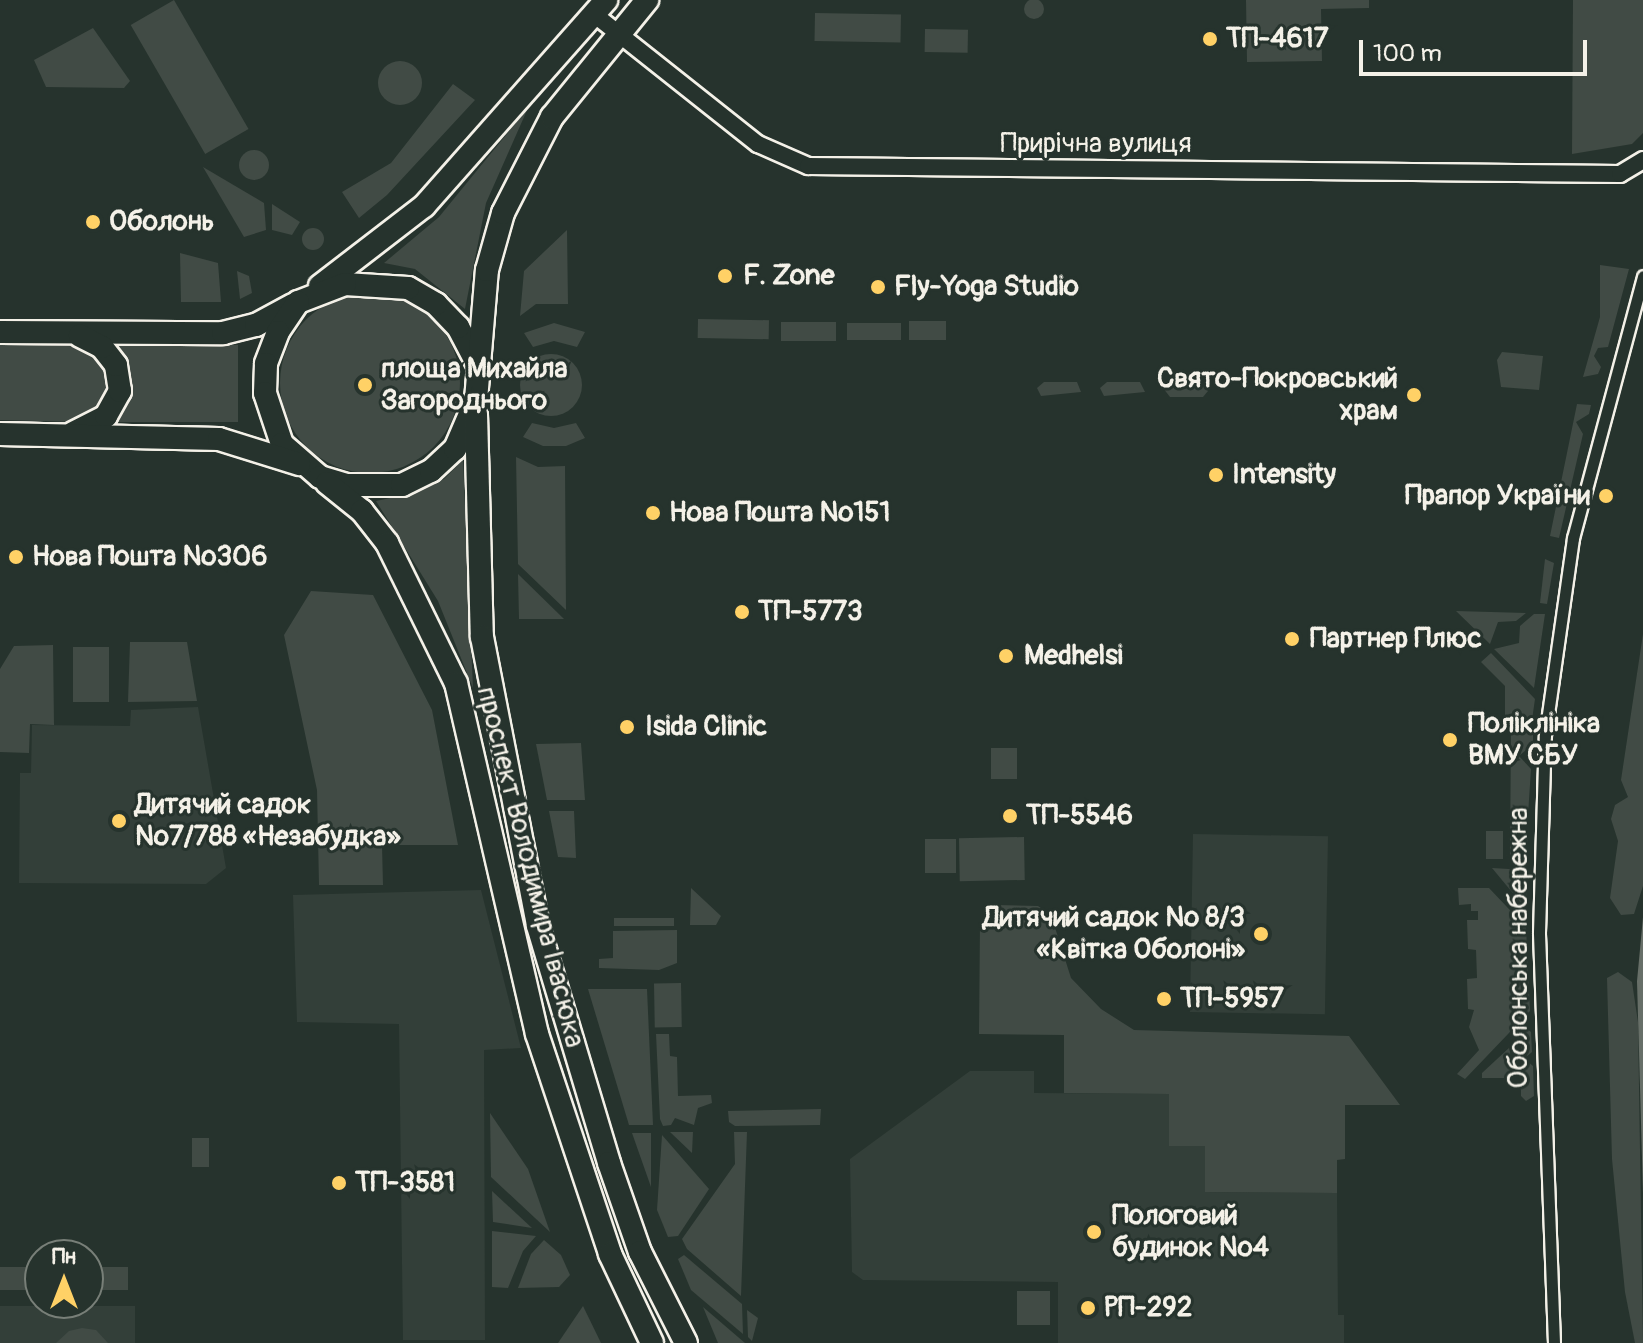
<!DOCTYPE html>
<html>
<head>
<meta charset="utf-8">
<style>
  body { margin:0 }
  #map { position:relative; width:1643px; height:1343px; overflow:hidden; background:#26332d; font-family:Pangolin,sans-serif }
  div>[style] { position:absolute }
  .built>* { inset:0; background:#333f39; transform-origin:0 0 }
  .green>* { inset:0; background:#414b45; transform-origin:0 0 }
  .round { border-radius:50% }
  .water>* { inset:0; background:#676f68 }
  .roads { filter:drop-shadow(2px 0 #f4f1e8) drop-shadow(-2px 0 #f4f1e8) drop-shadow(0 2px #f4f1e8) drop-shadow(0 -2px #f4f1e8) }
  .pedestrian>* { height:11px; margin:-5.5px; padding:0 5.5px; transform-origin:5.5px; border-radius:5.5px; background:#26332d }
  .minor>* { height:16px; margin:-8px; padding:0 8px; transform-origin:8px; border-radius:8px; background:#26332d }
  .secondary>* { height:22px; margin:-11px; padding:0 11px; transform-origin:11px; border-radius:11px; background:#26332d }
  .dots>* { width:22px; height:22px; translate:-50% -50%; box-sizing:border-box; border:4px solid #26332d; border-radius:50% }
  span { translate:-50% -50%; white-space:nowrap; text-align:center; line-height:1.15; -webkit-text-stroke:6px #26332d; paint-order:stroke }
  .poi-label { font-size:28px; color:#f4f1e8; font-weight:700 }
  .left { translate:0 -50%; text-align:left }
  .right { translate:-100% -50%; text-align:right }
  .street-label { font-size:28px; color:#f4f1e8 }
  .north { position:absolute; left:24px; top:1239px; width:80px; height:80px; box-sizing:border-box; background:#26332d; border:2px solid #787f78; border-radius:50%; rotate:0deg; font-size:22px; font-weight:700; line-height:32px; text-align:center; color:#f4f1e8 }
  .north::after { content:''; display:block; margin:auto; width:28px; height:36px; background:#ffd166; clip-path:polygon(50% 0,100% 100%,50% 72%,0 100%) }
  .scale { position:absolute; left:1359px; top:40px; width:228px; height:36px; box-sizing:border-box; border:4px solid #f4f1e8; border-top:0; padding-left:10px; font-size:24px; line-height:28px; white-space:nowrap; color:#f4f1e8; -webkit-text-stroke:6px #26332d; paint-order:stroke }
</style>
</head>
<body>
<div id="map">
  <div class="built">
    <div style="clip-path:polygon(198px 707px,226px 868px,206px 884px,19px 883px,20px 773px,31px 773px,32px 725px,130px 726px,131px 710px)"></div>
    <div style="left:1193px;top:834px;width:135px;height:178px;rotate:1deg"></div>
    <div style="clip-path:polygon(481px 890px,521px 1048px,484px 1050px,485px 1340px,403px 1340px,399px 1024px,297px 1022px,293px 895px)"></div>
    <div style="clip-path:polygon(970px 1071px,1034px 1071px,1034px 1093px,1169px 1094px,1169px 1145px,1205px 1146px,1205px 1192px,1337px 1193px,1338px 1315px,1344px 1315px,1344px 1343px,1058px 1343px,1058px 1282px,863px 1280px,852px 1272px,850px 1159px)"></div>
    <div style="left:0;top:1306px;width:135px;height:37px"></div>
  </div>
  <div class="green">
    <div class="round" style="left:1024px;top:-1px;width:20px;height:20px"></div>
    <div style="left:174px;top:0;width:149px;height:50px;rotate:60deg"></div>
    <div style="clip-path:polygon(1246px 0,1369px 0,1369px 8px,1321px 9px,1322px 61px,1247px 62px)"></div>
    <div style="clip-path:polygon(1573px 0,1643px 0,1643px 133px,1632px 144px,1572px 154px)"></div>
    <div style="left:815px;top:13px;width:86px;height:28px;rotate:1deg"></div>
    <div style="clip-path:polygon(93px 28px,130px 81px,124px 88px,46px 87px,34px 60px)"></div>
    <div style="left:925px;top:29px;width:43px;height:23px;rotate:1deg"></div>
    <div class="round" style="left:378px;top:61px;width:44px;height:44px"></div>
    <div style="clip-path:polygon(453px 84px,475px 100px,387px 195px,359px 218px,342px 192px,391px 163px)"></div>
    <div style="clip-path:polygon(528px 108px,486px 203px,465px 309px,415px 269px,384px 263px,439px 217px)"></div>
    <div class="round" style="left:239px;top:150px;width:30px;height:30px"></div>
    <div style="clip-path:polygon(203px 167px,264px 203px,266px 230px,244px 237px)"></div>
    <div style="clip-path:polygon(272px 204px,300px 222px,292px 235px,272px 230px)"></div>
    <div class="round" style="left:302px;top:228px;width:22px;height:22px"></div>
    <div style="clip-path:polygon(567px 230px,568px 304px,536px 304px,520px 316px,524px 271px)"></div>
    <div style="clip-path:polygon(180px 253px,218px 263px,221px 302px,181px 302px)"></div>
    <div style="clip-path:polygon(1600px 265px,1629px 269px,1608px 347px,1598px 348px,1594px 356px,1601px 367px,1598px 374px,1583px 377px,1600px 317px)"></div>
    <div style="clip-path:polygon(237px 271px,249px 276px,252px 293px,240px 299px)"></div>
    <div class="round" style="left:280px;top:293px;width:180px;height:180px"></div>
    <div style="left:698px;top:319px;width:71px;height:19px;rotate:1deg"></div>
    <div style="left:909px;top:321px;width:37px;height:19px"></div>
    <div style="left:781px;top:322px;width:55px;height:19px"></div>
    <div style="clip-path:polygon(554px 323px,585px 332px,577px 347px,554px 341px,533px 347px,524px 333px)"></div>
    <div style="left:901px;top:323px;width:17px;height:54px;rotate:90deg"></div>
    <div style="clip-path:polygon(0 343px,89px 347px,102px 356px,113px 384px,106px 406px,80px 422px,0 420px)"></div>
    <div style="left:112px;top:345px;width:126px;height:77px"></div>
    <div style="clip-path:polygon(1502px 352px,1543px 356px,1539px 390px,1501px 387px,1497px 360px)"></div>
    <div class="round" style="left:520px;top:354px;width:62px;height:62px"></div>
    <div style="clip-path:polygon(1044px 382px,1077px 382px,1081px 392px,1041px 396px,1037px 388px)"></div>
    <div style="clip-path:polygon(1107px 382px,1140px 382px,1145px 392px,1104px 396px,1100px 388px)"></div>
    <div style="clip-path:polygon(1170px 382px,1203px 383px,1208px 391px,1203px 397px,1170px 397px,1163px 388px)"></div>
    <div style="clip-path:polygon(1577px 404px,1591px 405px,1589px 414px,1576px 422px,1583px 434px,1559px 538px,1550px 536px)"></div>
    <div style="clip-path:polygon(532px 423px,554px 428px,576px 423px,585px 438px,566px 446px,543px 446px,523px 437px)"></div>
    <div style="clip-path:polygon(516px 457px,538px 467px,565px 466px,566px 610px,518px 564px)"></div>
    <div style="clip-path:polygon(463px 460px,473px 688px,438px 601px,376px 501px,414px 493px,444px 479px)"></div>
    <div style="clip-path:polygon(1545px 559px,1554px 563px,1547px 604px,1540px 603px)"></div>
    <div style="clip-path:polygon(518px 574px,564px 619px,519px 619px)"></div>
    <div style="clip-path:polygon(311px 591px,373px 595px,432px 710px,458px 845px,382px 845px,383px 885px,319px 885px,317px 790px,284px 635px)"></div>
    <div style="clip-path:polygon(1456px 611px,1526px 613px,1516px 621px,1498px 622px,1490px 644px)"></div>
    <div style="clip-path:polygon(1534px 614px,1545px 614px,1534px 688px,1494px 649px,1519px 643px,1520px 626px)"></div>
    <div style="clip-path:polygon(1643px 634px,1643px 886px,1634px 914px,1621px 915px,1610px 898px,1618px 841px,1611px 819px,1615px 805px,1628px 797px,1621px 780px)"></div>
    <div style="clip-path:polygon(130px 642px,187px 642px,197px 701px,128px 702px)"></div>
    <div style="clip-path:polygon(53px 645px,54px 725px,30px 724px,29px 753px,0 752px,0 669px,14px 646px)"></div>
    <div style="left:73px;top:647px;width:36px;height:55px"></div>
    <div style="clip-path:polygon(1491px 653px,1535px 699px,1532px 720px,1505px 718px,1505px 686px,1481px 662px)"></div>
    <div style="clip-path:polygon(1511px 726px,1533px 728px,1533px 744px,1519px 756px,1531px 769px,1528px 815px,1516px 827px,1528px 840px,1525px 860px,1510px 858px)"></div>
    <div style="clip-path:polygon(581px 743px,585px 800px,547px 800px,536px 744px)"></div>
    <div style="left:991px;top:748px;width:26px;height:31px"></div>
    <div style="clip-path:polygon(549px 811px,574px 811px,576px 858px,558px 857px)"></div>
    <div style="left:1486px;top:831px;width:17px;height:28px"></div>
    <div style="left:1024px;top:837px;width:43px;height:65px;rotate:89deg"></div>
    <div style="left:925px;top:839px;width:31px;height:34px"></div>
    <div style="clip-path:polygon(1492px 868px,1528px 870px,1526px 909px)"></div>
    <div style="clip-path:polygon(691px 888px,721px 916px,716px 925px,690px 925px)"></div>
    <div style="clip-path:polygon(1458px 888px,1489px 888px,1526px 927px,1530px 1011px,1465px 1079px,1457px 1074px,1479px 1050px,1469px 1027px,1474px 1010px,1468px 1009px,1467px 979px,1477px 978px,1476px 950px,1468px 949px,1467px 920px,1478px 920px,1478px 911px,1471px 911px,1471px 904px,1459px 905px)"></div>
    <div style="clip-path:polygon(996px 905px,1038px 906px,1051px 915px,1071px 978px,1101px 1009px,1134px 1030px,1349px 1036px,1400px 1105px,1345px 1105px,1345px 1159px,1337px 1160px,1337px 1193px,1205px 1192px,1205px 1146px,1169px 1146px,1169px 1094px,1064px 1093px,1064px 1035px,979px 1034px,980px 922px)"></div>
    <div style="left:614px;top:918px;width:60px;height:8px"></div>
    <div style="clip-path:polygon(677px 930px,677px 963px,659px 970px,599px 968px,599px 959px,613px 958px,613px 931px)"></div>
    <div style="clip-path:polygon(1618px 972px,1632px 982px,1638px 1022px,1643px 1343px,1635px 1343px,1625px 1292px,1612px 1159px,1607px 978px)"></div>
    <div style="left:681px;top:983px;width:44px;height:27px;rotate:89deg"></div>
    <div style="clip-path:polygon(588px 989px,647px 989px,653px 1125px,629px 1125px)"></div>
    <div style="clip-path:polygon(1526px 1028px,1531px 1032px,1532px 1052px,1526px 1057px,1521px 1052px,1521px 1032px)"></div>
    <div style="clip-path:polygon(656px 1034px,669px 1034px,670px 1056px,677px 1057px,678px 1096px,711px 1095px,712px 1103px,698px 1108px,694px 1125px,675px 1118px,671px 1125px,663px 1126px,660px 1119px)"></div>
    <div style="clip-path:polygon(1510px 1047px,1511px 1078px,1482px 1078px,1482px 1073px)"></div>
    <div style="clip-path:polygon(1527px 1061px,1533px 1066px,1534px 1096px,1526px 1101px,1521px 1096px,1521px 1066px)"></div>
    <div style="clip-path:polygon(821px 1109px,820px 1125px,735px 1126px,729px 1122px,728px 1111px)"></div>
    <div style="clip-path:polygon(490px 1113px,528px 1169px,550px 1232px,491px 1177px)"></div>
    <div style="clip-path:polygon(670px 1132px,693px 1132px,692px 1153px)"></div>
    <div style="clip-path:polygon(734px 1132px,747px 1132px,741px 1296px,687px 1249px,682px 1239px,735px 1164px)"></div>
    <div style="clip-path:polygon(632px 1133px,651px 1133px,651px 1187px)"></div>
    <div style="clip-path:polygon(662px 1135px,709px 1189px,678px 1236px,668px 1237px,657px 1210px)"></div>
    <div style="left:192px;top:1138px;width:17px;height:29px"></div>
    <div style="clip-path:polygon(492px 1191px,532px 1228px,493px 1222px)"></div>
    <div style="clip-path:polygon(492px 1231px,536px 1236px,523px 1251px,508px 1288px,492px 1287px)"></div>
    <div style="clip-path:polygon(544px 1240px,561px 1255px,570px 1275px,559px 1287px,518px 1288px,531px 1254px)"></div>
    <div style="clip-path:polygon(684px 1255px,742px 1304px,743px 1334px,691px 1290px,678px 1259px)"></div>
    <div style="left:0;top:1267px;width:40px;height:23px"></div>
    <div style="left:88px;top:1267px;width:40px;height:23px"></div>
    <div style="left:1017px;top:1291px;width:33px;height:34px"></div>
    <div style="clip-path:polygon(583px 1306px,601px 1343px,558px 1343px)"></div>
    <div style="clip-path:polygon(703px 1307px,745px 1343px,718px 1343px)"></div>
    <div style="clip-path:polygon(747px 1310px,758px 1318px,752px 1341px,748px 1337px)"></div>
    <div style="clip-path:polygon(82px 1328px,96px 1330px,108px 1343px,56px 1343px,69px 1331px)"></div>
  </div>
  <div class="water">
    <div style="clip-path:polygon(1643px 917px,1643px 1193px,1637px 981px)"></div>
  </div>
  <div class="roads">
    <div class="pedestrian">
      <div style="left:1554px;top:1343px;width:411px;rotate:-92.1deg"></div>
      <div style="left:1539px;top:932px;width:197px;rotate:-88.3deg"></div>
      <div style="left:1545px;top:735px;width:199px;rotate:-81.9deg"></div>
      <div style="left:1573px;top:538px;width:271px;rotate:-75deg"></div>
    </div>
    <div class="minor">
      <div style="left:595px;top:15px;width:208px;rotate:38.4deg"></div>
      <div style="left:758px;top:144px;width:55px;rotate:23.7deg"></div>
      <div style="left:808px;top:166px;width:812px;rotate:0.56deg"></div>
      <div style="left:1620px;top:174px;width:27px;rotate:-31deg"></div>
    </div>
    <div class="secondary">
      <div style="left:320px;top:286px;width:131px;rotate:-37.6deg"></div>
      <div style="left:424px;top:206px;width:275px;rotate:-48.5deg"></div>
      <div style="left:0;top:332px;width:223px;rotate:0.3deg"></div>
      <div style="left:223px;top:333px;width:34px;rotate:-14deg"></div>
      <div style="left:256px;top:325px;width:42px;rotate:-28.4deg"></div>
      <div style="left:477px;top:363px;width:41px;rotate:-117.8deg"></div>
      <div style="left:458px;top:327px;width:32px;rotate:-134deg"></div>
      <div style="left:436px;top:304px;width:32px;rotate:-150deg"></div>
      <div style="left:408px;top:288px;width:63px;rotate:-176.4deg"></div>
      <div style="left:345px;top:284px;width:50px;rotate:159deg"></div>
      <div style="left:298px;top:302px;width:36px;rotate:124deg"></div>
      <div style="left:278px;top:332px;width:34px;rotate:111deg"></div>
      <div style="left:266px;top:364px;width:29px;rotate:92deg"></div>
      <div style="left:265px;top:393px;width:54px;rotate:71.6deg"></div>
      <div style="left:282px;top:444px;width:50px;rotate:41deg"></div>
      <div style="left:320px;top:477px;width:27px;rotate:17deg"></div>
      <div style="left:346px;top:485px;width:56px"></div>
      <div style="left:402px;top:485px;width:32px;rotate:-26deg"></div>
      <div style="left:431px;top:471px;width:33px;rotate:-43deg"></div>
      <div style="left:455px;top:449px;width:53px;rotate:-66.8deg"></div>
      <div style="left:476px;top:400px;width:130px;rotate:-85.2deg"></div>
      <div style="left:487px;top:270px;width:59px;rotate:-74.3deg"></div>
      <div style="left:503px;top:213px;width:108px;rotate:-63deg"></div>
      <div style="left:552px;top:117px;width:151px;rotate:-50.9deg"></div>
      <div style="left:476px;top:414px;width:223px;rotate:88.5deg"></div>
      <div style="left:482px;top:637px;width:294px;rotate:79deg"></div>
      <div style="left:538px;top:926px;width:247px;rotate:73.3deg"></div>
      <div style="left:609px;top:1163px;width:94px;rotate:70.8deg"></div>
      <div style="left:640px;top:1252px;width:102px;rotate:63.2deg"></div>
      <div style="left:73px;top:433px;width:37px;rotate:-27deg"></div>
      <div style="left:106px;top:416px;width:29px;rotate:-61deg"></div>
      <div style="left:120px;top:391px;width:26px;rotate:-99deg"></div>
      <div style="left:116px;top:365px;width:23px;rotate:-128deg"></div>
      <div style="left:102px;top:347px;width:25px;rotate:-153deg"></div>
      <div style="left:0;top:434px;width:219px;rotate:1.3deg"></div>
      <div style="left:219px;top:439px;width:84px;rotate:17.4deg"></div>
      <div style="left:327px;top:483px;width:45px;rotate:38.7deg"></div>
      <div style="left:362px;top:511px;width:41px;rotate:52deg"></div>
      <div style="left:387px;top:543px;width:156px;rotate:63.8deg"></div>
      <div style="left:456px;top:683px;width:360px;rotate:77deg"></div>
      <div style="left:537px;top:1034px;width:232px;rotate:71.6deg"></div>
      <div style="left:610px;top:1254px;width:98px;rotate:64.7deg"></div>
    </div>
  </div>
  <div class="dots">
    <div style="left:1210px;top:39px;background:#ffd166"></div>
    <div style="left:93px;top:222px;background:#ffd166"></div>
    <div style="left:725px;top:276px;background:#ffd166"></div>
    <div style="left:878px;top:287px;background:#ffd166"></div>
    <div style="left:365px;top:385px;background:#ffd166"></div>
    <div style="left:1414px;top:395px;background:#ffd166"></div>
    <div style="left:1216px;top:475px;background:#ffd166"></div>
    <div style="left:1606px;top:496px;background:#ffd166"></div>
    <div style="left:653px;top:513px;background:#ffd166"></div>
    <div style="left:16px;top:557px;background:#ffd166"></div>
    <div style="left:742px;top:612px;background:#ffd166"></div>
    <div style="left:1292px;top:639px;background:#ffd166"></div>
    <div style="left:1006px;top:656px;background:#ffd166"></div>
    <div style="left:627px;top:727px;background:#ffd166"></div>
    <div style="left:1450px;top:740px;background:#ffd166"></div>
    <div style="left:1010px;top:816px;background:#ffd166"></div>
    <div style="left:119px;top:821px;background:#ffd166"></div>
    <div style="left:1261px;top:934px;background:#ffd166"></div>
    <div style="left:1164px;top:999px;background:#ffd166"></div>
    <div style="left:339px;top:1183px;background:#ffd166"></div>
    <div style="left:1094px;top:1232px;background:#ffd166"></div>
    <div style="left:1088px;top:1308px;background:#ffd166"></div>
  </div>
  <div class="poi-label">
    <span class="left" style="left:1226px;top:39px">ТП-4617</span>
    <span class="left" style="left:109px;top:222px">Оболонь</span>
    <span class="left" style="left:743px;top:276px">F. Zone</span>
    <span class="left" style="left:894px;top:287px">Fly-Yoga Studio</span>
    <span class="left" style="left:381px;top:385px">площа Михайла<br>Загороднього</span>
    <span class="right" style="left:1398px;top:395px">Свято-Покровський<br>храм</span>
    <span class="left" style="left:1232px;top:475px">Intensity</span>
    <span class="right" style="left:1590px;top:496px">Прапор України</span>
    <span class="left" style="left:669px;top:513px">Нова Пошта №151</span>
    <span class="left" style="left:32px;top:557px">Нова Пошта №306</span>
    <span class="left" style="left:758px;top:612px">ТП-5773</span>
    <span class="left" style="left:1310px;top:639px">Партнер Плюс</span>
    <span class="left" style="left:1024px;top:656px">Medhelsi</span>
    <span class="left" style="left:1468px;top:740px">Поліклініка<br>ВМУ СБУ</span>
    <span class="left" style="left:645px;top:727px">Isida Clinic</span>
    <span class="left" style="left:135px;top:821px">Дитячий садок<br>№7/788 «Незабудка»</span>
    <span class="left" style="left:1026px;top:816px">ТП-5546</span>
    <span class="right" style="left:1245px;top:934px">Дитячий садок № 8/3<br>«Квітка Оболоні»</span>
    <span class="left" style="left:1180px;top:999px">ТП-5957</span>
    <span class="left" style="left:355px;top:1183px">ТП-3581</span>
    <span class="left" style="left:1112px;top:1232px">Пологовий<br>будинок №4</span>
    <span class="left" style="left:1104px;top:1308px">РП-292</span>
  </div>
  <div class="street-label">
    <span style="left:1096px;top:144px">Прирічна вулиця</span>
    <span style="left:530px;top:867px;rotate:76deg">проспект Володимира Івасюка</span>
    <span style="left:1519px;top:948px;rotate:-90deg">Оболонська набережна</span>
  </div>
  <div class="north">Пн</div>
  <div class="scale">100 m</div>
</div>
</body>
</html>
